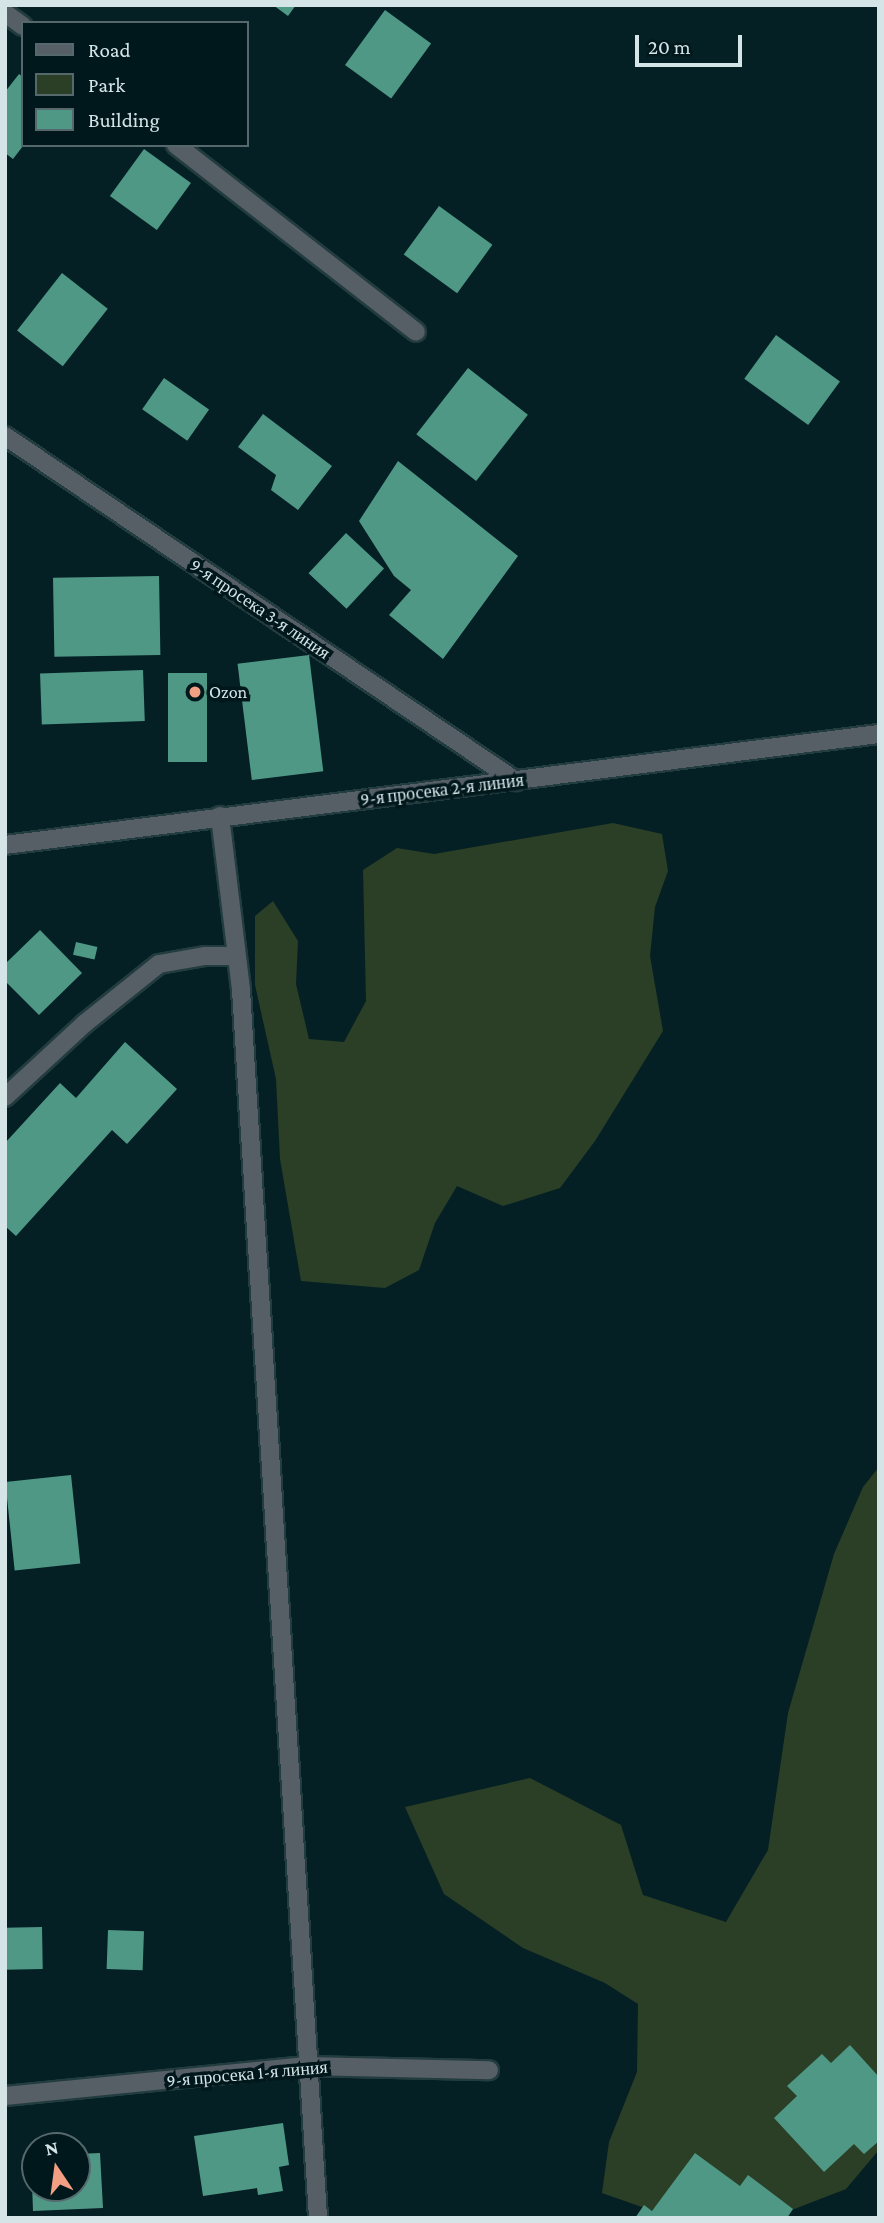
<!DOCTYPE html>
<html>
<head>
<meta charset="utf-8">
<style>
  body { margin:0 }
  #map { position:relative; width:884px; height:2223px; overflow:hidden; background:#052024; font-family:"Crimson Pro",serif }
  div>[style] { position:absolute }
  .green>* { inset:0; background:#2a3f26 }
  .building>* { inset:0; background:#4f9886; transform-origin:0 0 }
  .roads { filter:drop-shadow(2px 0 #223c3f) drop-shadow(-2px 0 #223c3f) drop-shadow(0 2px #223c3f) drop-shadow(0 -2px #223c3f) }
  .minor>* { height:18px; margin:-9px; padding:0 9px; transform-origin:9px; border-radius:9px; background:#565f65 }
  .dots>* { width:19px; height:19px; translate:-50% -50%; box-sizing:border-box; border:4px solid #00171b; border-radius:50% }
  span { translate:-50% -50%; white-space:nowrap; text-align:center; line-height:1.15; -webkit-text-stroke:7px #00171b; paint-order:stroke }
  .street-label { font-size:18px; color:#d5e5e7 }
  .poi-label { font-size:18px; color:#d5e5e7 }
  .left { translate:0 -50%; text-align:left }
  .frame { position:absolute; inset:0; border:7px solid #d5e5e7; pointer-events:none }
  .legend { position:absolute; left:21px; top:21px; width:228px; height:126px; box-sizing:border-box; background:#00171b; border:2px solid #55696d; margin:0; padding:9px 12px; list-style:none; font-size:21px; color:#d5e5e7 }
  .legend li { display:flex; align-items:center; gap:14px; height:35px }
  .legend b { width:35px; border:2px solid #55696d }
  .north { position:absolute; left:21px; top:2132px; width:70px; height:70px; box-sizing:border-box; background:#00171b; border:2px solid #55696d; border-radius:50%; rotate:347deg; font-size:19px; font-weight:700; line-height:28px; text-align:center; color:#d5e5e7 }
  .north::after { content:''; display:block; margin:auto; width:24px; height:32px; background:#f39f83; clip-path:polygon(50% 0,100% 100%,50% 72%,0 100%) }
  .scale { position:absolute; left:635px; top:35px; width:107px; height:32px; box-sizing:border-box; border:4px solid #d5e5e7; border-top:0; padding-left:9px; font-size:21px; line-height:24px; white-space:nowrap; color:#d5e5e7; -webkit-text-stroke:5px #00171b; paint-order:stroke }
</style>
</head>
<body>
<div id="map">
  <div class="green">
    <div style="clip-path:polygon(613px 823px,662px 834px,668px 871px,655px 907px,650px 956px,663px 1031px,595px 1141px,560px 1188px,503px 1206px,457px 1186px,435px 1223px,419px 1270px,385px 1288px,301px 1281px,280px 1159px,276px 1079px,255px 985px,255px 916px,273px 901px,298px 941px,296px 984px,309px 1039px,344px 1042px,366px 1001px,363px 870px,397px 848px,434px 854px)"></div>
    <div style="clip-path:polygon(879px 1467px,878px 2151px,846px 2189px,771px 2218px,673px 2218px,602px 2193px,609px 2142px,637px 2072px,638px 2004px,605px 1983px,523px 1948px,444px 1894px,405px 1807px,530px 1778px,621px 1825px,643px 1895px,726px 1922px,768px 1850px,788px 1713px,834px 1554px,863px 1487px)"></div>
  </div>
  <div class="building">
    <div style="clip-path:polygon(273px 5px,296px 5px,288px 16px)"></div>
    <div style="left:385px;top:10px;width:57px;height:68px;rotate:36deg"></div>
    <div style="clip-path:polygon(19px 74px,23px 77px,23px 146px,13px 159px,5px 153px,5px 92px)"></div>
    <div style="left:144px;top:149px;width:58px;height:58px;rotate:36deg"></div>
    <div style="left:439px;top:206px;width:66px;height:60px;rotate:36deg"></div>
    <div style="left:62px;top:273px;width:58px;height:73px;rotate:38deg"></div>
    <div style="left:776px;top:335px;width:79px;height:54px;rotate:36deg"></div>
    <div style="left:468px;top:368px;width:76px;height:84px;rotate:38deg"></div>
    <div style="left:164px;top:378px;width:55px;height:38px;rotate:35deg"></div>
    <div style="clip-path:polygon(263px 414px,332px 466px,298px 510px,271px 490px,276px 475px,238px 447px)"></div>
    <div style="clip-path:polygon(398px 461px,518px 556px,443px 659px,389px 615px,411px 590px,394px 576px,359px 521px)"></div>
    <div style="left:346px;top:533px;width:52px;height:55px;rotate:43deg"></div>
    <div style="left:159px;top:576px;width:79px;height:106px;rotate:89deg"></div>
    <div style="left:309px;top:655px;width:117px;height:72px;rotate:83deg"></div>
    <div style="left:143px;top:670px;width:51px;height:103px;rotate:88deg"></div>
    <div style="left:168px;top:673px;width:39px;height:89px"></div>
    <div style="clip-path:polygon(40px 930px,82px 973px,39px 1015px,5px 981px,5px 964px)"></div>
    <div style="left:76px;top:942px;width:22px;height:13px;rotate:13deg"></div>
    <div style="clip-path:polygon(125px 1042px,177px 1089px,127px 1144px,112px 1130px,16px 1236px,5px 1226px,5px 1143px,60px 1083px,76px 1098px)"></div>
    <div style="left:71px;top:1475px;width:89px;height:66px;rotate:84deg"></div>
    <div style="left:42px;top:1927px;width:42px;height:37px;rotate:89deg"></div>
    <div style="left:108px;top:1930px;width:36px;height:39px;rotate:2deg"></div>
    <div style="clip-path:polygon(850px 2045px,879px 2077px,879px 2141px,864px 2154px,854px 2144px,824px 2172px,774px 2118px,797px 2096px,787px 2086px,822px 2054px,831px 2063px)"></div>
    <div style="clip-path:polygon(283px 2123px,289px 2165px,279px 2167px,283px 2191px,258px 2195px,257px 2188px,203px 2196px,194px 2136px)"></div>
    <div style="clip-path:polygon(100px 2153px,103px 2208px,33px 2211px,31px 2156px,35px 2156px,35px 2188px,77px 2188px,77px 2154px)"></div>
    <div style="clip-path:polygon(695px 2153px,740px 2186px,748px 2175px,793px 2209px,787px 2218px,635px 2218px,644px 2205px,652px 2211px)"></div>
  </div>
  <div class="roads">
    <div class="minor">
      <div style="left:5px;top:13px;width:22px;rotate:36deg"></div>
      <div style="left:176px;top:145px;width:304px;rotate:37.9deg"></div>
      <div style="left:5px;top:436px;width:617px;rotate:34.03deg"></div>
      <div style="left:220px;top:816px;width:175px;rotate:83.1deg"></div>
      <div style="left:241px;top:990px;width:1230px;rotate:86.41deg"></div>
      <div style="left:5px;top:845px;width:881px;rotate:-7.24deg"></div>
      <div style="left:5px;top:1097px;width:108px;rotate:-42.7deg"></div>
      <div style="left:84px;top:1024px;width:96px;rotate:-38.7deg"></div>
      <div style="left:159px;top:964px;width:47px;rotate:-9.9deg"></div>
      <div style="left:205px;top:956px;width:31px"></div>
      <div style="left:5px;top:2096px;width:303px;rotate:-5.7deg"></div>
      <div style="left:307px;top:2066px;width:182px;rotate:1.3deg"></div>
    </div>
  </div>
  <div class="dots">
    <div style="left:195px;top:692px;background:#f39f83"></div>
  </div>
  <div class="street-label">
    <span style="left:260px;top:609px;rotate:34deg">9-я просека 3-я линия</span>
    <span style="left:442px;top:790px;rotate:-7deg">9-я просека 2-я линия</span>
    <span style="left:247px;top:2074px;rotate:-5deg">9-я просека 1-я линия</span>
  </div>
  <div class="poi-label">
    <span class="left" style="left:209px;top:692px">Ozon</span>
  </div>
  <div class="frame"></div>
  <ul class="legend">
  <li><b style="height:9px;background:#565f65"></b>Road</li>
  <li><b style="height:19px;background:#2a3f26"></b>Park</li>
  <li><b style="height:19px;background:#4f9886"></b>Building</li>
  </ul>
  <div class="north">N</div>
  <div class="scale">20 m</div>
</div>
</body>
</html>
